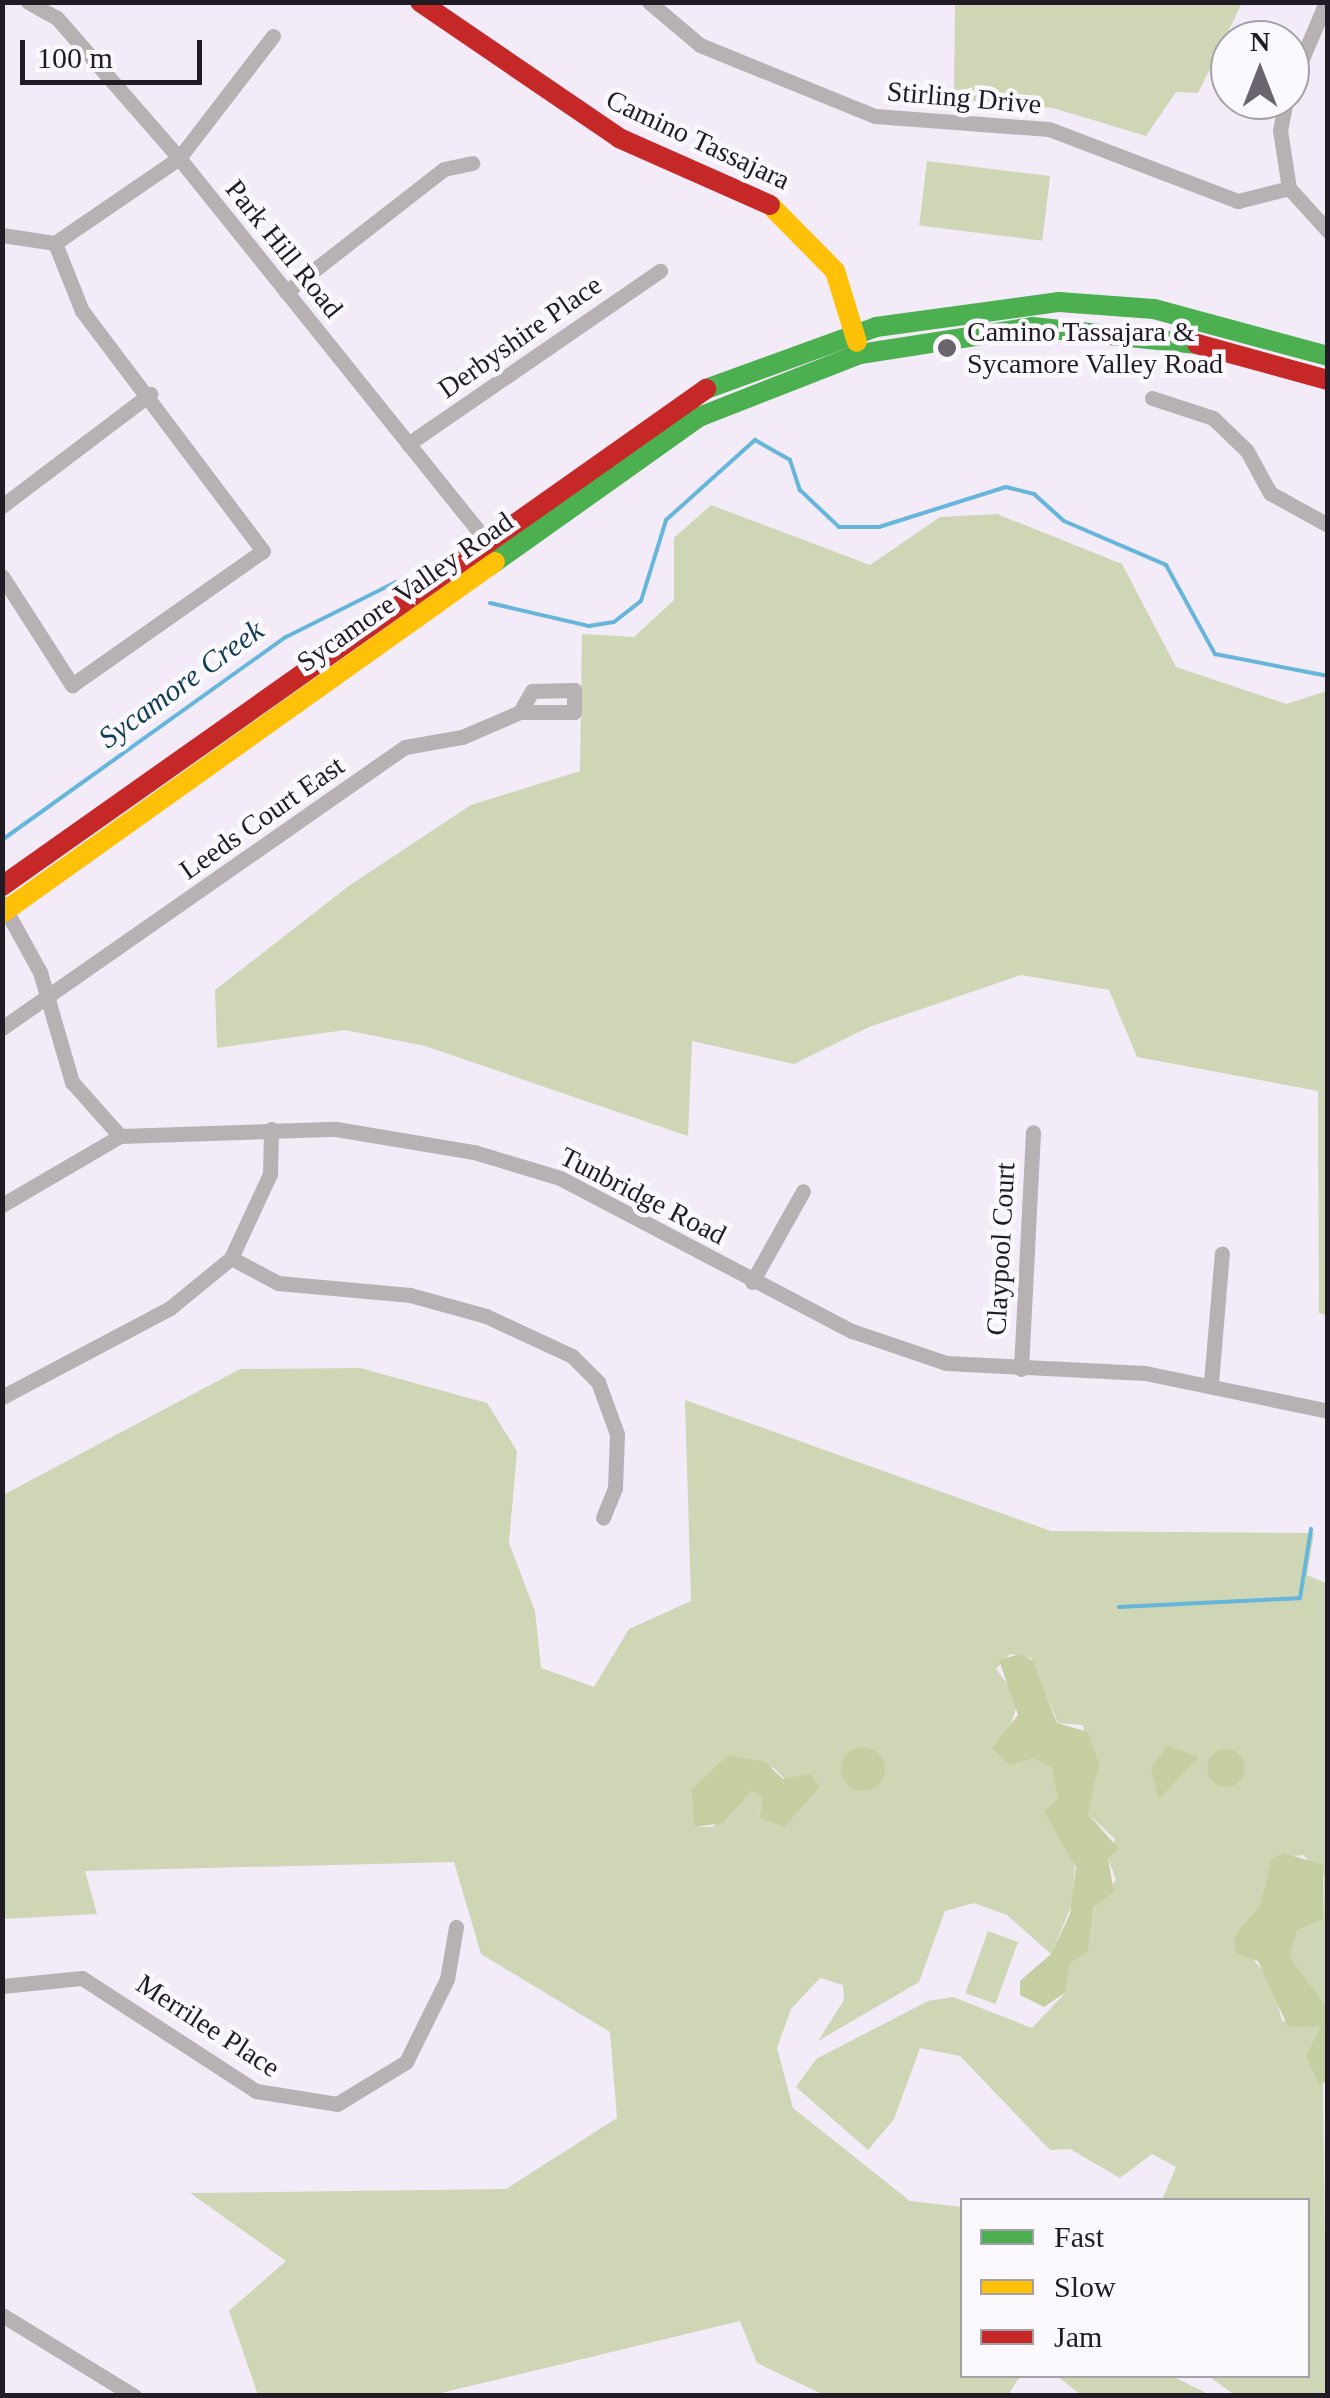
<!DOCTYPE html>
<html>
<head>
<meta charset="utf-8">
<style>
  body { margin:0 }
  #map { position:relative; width:1330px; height:2398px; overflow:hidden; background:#f3ebf8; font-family:"Times New Roman",serif }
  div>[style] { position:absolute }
  .green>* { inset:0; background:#cfd6b5; transform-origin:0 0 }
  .forest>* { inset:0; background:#c5cea1 }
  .round { border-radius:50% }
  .stream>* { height:4px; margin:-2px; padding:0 2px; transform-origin:2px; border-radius:2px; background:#66b5db }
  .street>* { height:15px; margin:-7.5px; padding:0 7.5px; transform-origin:7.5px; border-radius:7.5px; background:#b7b1b4 }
  .fast>* { height:20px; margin:-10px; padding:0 10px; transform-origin:10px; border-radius:10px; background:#4caf50 }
  .slow>* { height:20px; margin:-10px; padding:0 10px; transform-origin:10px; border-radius:10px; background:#ffc107 }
  .jam>* { height:20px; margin:-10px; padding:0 10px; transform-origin:10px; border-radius:10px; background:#c62828 }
  .dots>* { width:28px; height:28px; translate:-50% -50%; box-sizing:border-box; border:5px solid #fbf8fe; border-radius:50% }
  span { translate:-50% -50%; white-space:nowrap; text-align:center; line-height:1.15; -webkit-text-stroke:9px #fbf8fe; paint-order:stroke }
  .street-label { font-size:28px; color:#211b25 }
  .poi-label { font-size:28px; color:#211b25 }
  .left { translate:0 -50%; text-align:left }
  .water-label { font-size:30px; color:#0f3e53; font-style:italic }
  .frame { position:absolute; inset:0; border:5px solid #211b25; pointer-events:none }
  .legend { position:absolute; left:960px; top:2198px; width:350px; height:180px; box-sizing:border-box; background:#fbf8fe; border:2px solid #a4a0a7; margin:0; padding:12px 18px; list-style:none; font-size:30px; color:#211b25 }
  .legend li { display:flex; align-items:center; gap:20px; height:50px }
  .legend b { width:50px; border:2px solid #a4a0a7 }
  .north { position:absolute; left:1210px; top:20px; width:100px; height:100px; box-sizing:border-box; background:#fbf8fe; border:2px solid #a4a0a7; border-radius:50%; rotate:0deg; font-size:28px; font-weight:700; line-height:40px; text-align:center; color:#211b25 }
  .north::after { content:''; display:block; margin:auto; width:35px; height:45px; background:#6a646f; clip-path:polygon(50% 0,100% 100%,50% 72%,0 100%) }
  .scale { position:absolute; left:20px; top:40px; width:182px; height:45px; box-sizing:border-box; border:5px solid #211b25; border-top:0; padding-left:12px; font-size:30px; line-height:35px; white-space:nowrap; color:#211b25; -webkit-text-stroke:8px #fbf8fe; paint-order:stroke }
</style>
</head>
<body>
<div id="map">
  <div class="green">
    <div style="clip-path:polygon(955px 3px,955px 2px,1242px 3px,1198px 93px,1176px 92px,1146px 136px,1053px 108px,954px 99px)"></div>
    <div style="left:927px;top:161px;width:124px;height:65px;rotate:7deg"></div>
    <div style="clip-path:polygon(711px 505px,870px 565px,940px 517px,997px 514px,1122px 564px,1176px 667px,1286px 704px,1327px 691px,1327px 1315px,1319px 1313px,1318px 1091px,1137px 1057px,1109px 990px,1021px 975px,869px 1027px,794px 1064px,692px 1041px,688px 1136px,425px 1046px,345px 1030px,217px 1048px,215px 990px,350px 885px,471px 805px,580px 771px,582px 634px,634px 637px,674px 600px,674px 538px)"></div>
    <div style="clip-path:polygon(evenodd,360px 1368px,487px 1403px,517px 1451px,509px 1543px,535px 1611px,541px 1668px,594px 1687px,629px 1629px,691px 1601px,685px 1400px,1051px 1531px,1314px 1533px,1307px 1575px,1328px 1584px,1327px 2007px,1288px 1957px,1297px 1931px,1323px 1919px,1324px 1877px,1303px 1855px,1271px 1859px,1260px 1905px,1234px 1936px,1272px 1982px,1282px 2021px,1322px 2026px,1327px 2395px,1235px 2395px,1208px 2376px,1308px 2376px,1308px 2200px,1162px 2200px,1176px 2167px,1152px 2154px,1120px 2178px,1070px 2149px,1050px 2150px,960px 2056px,920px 2048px,894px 2119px,868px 2150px,796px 2087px,816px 2059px,928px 2001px,953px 1997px,1032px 2028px,1066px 1992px,1070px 1963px,1088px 1952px,1094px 1908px,1116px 1880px,1108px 1858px,1115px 1839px,1088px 1814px,1093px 1771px,1083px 1725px,1058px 1723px,1031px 1658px,1010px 1654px,996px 1669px,1019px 1699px,1010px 1727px,1051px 1767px,1075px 1858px,1073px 1902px,1051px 1954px,1007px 1915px,974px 1903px,945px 1911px,919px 1982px,818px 2041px,844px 2000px,843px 1985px,820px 1978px,791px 2009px,777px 2048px,793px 2108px,910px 2201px,962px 2207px,962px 2376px,1020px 2376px,1008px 2395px,824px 2395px,757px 2363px,740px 2321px,433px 2395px,258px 2395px,229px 2311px,286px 2261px,190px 2193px,506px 2189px,617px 2118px,610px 2032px,481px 1954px,454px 1862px,85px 1871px,97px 1914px,3px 1919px,3px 1495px,240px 1369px,360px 1368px,728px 1756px,774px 1768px,805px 1800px,797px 1811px,759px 1817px,763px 1798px,751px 1791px,712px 1827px,696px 1827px,691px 1790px,728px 1756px)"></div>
    <div style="left:988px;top:1931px;width:32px;height:66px;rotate:20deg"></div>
    <div style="clip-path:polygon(1057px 2376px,1172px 2376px,1210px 2395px,1081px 2395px)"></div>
  </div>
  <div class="forest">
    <div style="clip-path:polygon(1021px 1654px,1033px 1661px,1057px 1723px,1088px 1732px,1099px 1764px,1088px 1814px,1119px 1849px,1108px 1858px,1114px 1892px,1094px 1907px,1088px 1952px,1070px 1963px,1066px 1992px,1044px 2007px,1020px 1995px,1020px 1981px,1051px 1954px,1070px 1914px,1076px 1867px,1044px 1812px,1058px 1798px,1051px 1767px,1033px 1758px,1010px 1765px,992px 1748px,1018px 1715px,999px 1660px)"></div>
    <div style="clip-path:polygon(1167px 1746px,1199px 1757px,1159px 1799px,1151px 1768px)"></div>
    <div class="round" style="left:841px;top:1747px;width:44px;height:44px"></div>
    <div class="round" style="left:1207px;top:1749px;width:38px;height:38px"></div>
    <div style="clip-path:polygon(728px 1755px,765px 1762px,783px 1779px,810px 1774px,820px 1787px,784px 1827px,759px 1817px,763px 1798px,751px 1791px,723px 1823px,695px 1827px,691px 1790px)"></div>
    <div style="clip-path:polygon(1284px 1853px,1323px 1865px,1323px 1919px,1297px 1931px,1289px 1957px,1327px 2007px,1327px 2082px,1319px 2084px,1306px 2056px,1321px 2026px,1288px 2027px,1258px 1961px,1236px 1954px,1234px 1936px,1260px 1905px,1271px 1859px)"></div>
  </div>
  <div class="stream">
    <div style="left:490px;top:603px;width:102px;rotate:13.1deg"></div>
    <div style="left:589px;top:626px;width:25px;rotate:-9deg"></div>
    <div style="left:614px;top:622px;width:34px;rotate:-38deg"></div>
    <div style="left:641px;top:601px;width:85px;rotate:-72.8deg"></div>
    <div style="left:666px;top:520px;width:120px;rotate:-42deg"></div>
    <div style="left:755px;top:440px;width:40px;rotate:29.7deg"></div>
    <div style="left:790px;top:460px;width:32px;rotate:72deg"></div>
    <div style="left:800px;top:490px;width:54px;rotate:43.5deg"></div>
    <div style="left:839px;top:527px;width:40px"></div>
    <div style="left:879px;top:527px;width:133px;rotate:-17.5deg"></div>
    <div style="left:1006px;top:487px;width:29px;rotate:14deg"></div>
    <div style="left:1034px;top:494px;width:40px;rotate:42deg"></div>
    <div style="left:1064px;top:521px;width:111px;rotate:23.3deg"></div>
    <div style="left:1166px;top:565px;width:102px;rotate:61.2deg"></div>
    <div style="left:1215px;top:654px;width:115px;rotate:11deg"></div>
    <div style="left:2px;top:840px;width:349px;rotate:-35.6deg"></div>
    <div style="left:286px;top:637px;width:123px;rotate:-26.6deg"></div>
    <div style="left:1119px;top:1607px;width:181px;rotate:-2.8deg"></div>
    <div style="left:1300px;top:1598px;width:70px;rotate:-80.9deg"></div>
  </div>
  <div class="street">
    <div style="left:28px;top:2px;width:33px;rotate:29deg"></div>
    <div style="left:57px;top:18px;width:186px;rotate:48.9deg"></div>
    <div style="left:179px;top:158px;width:514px;rotate:51.24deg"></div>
    <div style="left:649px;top:2px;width:67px;rotate:40.1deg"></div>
    <div style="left:700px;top:45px;width:189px;rotate:22.1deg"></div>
    <div style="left:875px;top:116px;width:174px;rotate:4.3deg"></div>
    <div style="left:1049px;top:129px;width:202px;rotate:20.9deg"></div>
    <div style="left:1238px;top:201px;width:53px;rotate:-14.3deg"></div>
    <div style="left:1290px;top:87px;width:92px;rotate:-67deg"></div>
    <div style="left:1286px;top:100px;width:31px;rotate:101deg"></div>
    <div style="left:1280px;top:130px;width:59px;rotate:81.2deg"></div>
    <div style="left:1289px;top:188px;width:58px;rotate:47.8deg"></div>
    <div style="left:2px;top:235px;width:54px;rotate:8.6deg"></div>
    <div style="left:55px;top:243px;width:150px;rotate:-34.4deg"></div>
    <div style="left:179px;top:158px;width:154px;rotate:-52.4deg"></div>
    <div style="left:286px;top:292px;width:200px;rotate:-37.9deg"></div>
    <div style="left:444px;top:169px;width:29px;rotate:-12deg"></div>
    <div style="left:1152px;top:398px;width:64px;rotate:18.2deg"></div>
    <div style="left:1213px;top:418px;width:47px;rotate:44.1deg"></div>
    <div style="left:1247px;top:451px;width:48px;rotate:61.3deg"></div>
    <div style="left:1270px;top:493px;width:66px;rotate:28.9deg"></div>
    <div style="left:408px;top:444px;width:306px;rotate:-34.5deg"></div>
    <div style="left:2px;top:506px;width:186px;rotate:-37.1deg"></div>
    <div style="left:2px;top:576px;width:130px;rotate:57.3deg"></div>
    <div style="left:72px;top:685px;width:233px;rotate:-35.1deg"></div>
    <div style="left:263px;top:551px;width:301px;rotate:-127deg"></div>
    <div style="left:82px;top:311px;width:73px;rotate:-111.7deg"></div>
    <div style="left:2px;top:903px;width:79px;rotate:61.2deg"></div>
    <div style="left:40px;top:972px;width:115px;rotate:73.8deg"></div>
    <div style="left:72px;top:1082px;width:72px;rotate:48.4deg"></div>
    <div style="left:120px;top:1136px;width:216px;rotate:-1.9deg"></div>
    <div style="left:336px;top:1129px;width:140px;rotate:9.5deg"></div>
    <div style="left:474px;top:1152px;width:90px;rotate:16.8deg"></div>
    <div style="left:560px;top:1178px;width:330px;rotate:27.7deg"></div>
    <div style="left:852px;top:1331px;width:99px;rotate:18.8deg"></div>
    <div style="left:946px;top:1363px;width:199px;rotate:2.9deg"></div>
    <div style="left:1145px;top:1373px;width:187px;rotate:11.7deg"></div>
    <div style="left:2px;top:1028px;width:491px;rotate:-34.9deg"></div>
    <div style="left:405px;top:747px;width:58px;rotate:-10deg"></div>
    <div style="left:462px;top:737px;width:63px;rotate:-23.3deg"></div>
    <div style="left:520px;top:712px;width:54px"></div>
    <div style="left:574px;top:712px;width:22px;rotate:-90deg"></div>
    <div style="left:574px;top:690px;width:42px;rotate:178.6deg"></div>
    <div style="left:532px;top:691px;width:24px;rotate:120deg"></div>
    <div style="left:2px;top:1205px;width:137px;rotate:-30.3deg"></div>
    <div style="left:231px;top:1258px;width:53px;rotate:28deg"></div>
    <div style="left:278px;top:1283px;width:133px;rotate:5.2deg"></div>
    <div style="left:410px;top:1295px;width:79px;rotate:15.4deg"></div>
    <div style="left:486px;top:1316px;width:95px;rotate:24.9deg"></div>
    <div style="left:572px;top:1356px;width:37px;rotate:45deg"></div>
    <div style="left:598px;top:1382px;width:55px;rotate:69.9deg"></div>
    <div style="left:617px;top:1434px;width:54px;rotate:92.1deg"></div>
    <div style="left:615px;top:1488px;width:32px;rotate:112deg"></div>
    <div style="left:752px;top:1282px;width:104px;rotate:-60.7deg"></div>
    <div style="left:1021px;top:1369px;width:237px;rotate:-87.1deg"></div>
    <div style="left:1211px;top:1383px;width:130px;rotate:-85.2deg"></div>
    <div style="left:2px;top:1397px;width:190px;rotate:-27.9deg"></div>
    <div style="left:170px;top:1308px;width:79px;rotate:-39.3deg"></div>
    <div style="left:231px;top:1258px;width:93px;rotate:-65.1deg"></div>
    <div style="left:270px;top:1174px;width:45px;rotate:-88.7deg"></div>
    <div style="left:2px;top:1986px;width:80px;rotate:-5.7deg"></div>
    <div style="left:82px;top:1978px;width:207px;rotate:33deg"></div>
    <div style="left:256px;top:2091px;width:82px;rotate:9.1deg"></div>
    <div style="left:337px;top:2104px;width:81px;rotate:-31.3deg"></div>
    <div style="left:406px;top:2062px;width:93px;rotate:-63.7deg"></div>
    <div style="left:447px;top:1979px;width:53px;rotate:-80.2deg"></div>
    <div style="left:2px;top:2315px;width:155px;rotate:31.5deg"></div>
  </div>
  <div class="fast">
    <div style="left:706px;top:389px;width:181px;rotate:-20deg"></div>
    <div style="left:876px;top:327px;width:185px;rotate:-7.8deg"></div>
    <div style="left:1059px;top:302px;width:95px;rotate:4.2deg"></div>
    <div style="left:1154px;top:309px;width:180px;rotate:15.1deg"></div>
    <div style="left:495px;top:562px;width:250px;rotate:-35.4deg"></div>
    <div style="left:699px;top:417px;width:173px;rotate:-21.4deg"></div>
    <div style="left:860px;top:354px;width:174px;rotate:-8.9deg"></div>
    <div style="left:1032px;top:327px;width:166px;rotate:5.9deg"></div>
  </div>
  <div class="slow">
    <div style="left:770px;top:205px;width:93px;rotate:45.4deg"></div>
    <div style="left:835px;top:271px;width:74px;rotate:72.8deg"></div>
    <div style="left:2px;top:913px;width:605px;rotate:-35.45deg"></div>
  </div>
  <div class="jam">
    <div style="left:420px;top:2px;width:241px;rotate:34.3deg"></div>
    <div style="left:619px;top:138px;width:165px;rotate:23.9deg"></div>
    <div style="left:1197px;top:344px;width:136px;rotate:15.4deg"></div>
    <div style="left:2px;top:886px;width:862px;rotate:-35.22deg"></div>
  </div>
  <div class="dots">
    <div style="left:947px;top:348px;background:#6a646f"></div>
  </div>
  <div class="street-label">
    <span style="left:964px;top:98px;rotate:5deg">Stirling Drive</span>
    <span style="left:698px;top:140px;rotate:25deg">Camino Tassajara</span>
    <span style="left:284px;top:249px;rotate:51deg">Park Hill Road</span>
    <span style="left:520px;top:337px;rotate:-35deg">Derbyshire Place</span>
    <span style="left:405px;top:592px;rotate:-35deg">Sycamore Valley Road</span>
    <span style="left:262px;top:818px;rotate:-35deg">Leeds Court East</span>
    <span style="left:643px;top:1196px;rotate:27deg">Tunbridge Road</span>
    <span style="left:1001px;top:1249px;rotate:-87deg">Claypool Court</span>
    <span style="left:208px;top:2026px;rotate:33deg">Merrilee Place</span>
  </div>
  <div class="poi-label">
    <span class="left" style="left:967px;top:348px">Camino Tassajara &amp;<br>Sycamore Valley Road</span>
  </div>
  <div class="water-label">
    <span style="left:181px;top:684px;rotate:-36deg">Sycamore Creek</span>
  </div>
  <div class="frame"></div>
  <ul class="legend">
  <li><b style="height:12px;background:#4caf50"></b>Fast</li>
  <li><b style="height:12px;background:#ffc107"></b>Slow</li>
  <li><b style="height:12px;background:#c62828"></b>Jam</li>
  </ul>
  <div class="north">N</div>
  <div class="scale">100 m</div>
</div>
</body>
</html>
